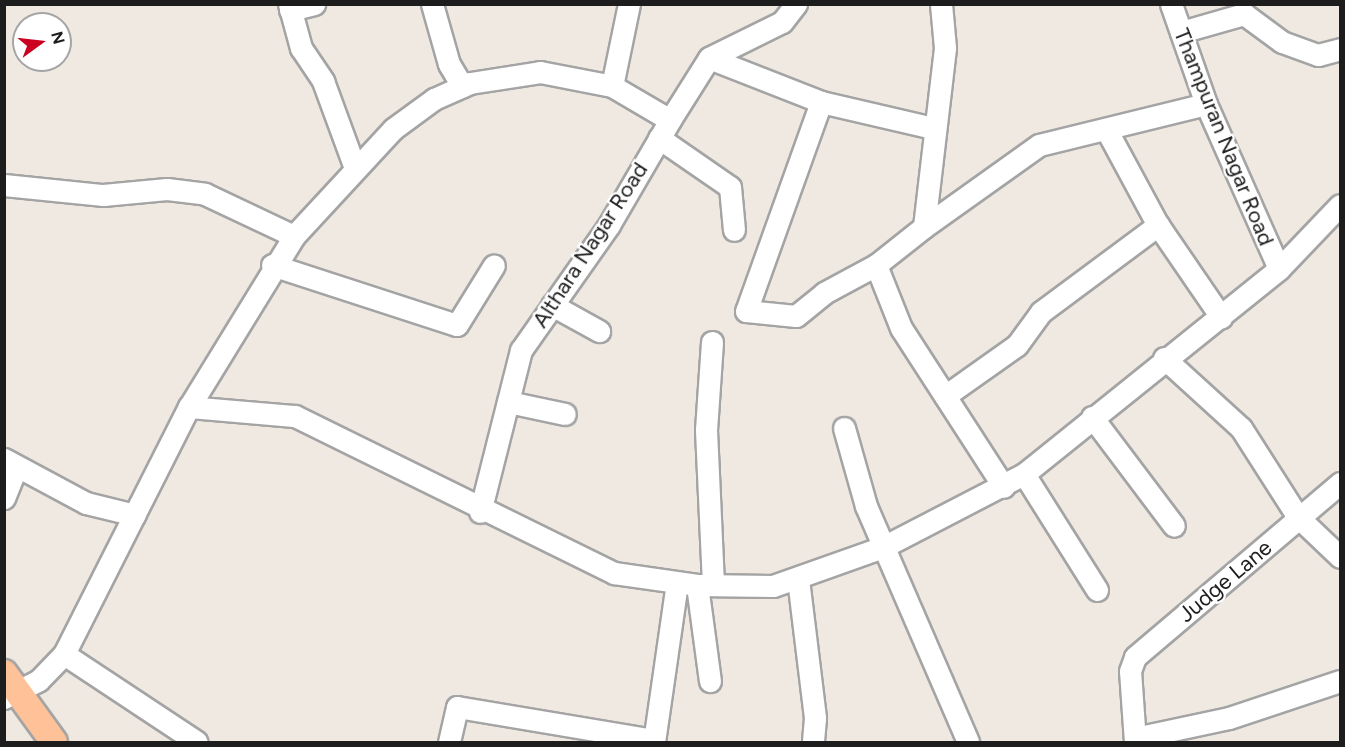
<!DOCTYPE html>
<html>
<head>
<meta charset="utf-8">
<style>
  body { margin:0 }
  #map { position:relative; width:1345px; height:747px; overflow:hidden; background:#efe9e2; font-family:Figtree,sans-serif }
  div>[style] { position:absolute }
  .roads { filter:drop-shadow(2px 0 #a4a4a4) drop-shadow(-2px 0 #a4a4a4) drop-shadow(0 2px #a4a4a4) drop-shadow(0 -2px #a4a4a4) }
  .minor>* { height:21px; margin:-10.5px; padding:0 10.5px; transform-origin:10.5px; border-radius:10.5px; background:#fff }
  .major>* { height:26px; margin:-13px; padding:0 13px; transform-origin:13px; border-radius:13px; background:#ffc298 }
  span { translate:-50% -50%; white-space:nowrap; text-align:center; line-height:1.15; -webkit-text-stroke:4.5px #fff; paint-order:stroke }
  .street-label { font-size:22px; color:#1d1d1d }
  .frame { position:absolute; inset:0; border:6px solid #1d1d1d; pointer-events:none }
  .north { position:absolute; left:12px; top:12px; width:60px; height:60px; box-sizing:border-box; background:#fff; border:2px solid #a5a5a5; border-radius:50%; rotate:75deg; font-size:16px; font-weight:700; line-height:24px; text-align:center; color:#1d1d1d }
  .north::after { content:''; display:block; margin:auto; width:21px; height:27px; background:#cb0021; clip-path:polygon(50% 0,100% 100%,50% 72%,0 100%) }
</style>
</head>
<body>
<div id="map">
  <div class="roads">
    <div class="minor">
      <div style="left:289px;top:4px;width:46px;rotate:74.7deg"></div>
      <div style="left:301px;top:48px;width:40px;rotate:56deg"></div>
      <div style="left:323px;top:81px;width:93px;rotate:69.8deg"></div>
      <div style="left:432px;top:4px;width:62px;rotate:74.2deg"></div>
      <div style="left:449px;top:64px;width:26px;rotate:59deg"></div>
      <div style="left:941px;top:4px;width:44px;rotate:84.8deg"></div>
      <div style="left:945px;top:48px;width:180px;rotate:96.7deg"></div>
      <div style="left:924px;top:227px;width:61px;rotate:141.6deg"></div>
      <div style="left:876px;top:265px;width:68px;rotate:68.4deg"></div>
      <div style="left:901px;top:328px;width:189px;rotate:57.1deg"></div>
      <div style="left:1171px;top:4px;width:106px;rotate:70.7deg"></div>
      <div style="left:1206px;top:104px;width:180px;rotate:66.1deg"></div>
      <div style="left:290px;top:10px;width:25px;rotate:-14deg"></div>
      <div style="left:1181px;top:32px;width:66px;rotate:-15.9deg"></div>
      <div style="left:1244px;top:14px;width:47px;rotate:36.4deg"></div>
      <div style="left:1282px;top:42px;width:38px;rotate:20deg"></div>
      <div style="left:1318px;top:55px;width:23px;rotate:-15deg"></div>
      <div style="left:709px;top:58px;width:120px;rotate:21.4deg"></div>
      <div style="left:821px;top:102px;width:115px;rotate:13.1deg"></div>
      <div style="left:612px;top:86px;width:84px;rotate:-78.3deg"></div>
      <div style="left:821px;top:102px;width:222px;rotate:109.7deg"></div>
      <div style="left:746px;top:311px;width:50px;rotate:5.7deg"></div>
      <div style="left:796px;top:316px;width:36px;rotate:-39deg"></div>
      <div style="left:824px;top:293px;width:59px;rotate:-28.3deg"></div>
      <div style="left:670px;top:120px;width:73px;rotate:-57.8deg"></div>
      <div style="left:709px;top:58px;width:81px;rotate:-26.3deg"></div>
      <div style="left:782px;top:22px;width:23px;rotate:-52deg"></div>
      <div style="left:1106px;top:129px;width:109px;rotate:61.6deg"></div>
      <div style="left:1158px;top:225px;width:112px;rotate:55.6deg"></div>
      <div style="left:659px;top:138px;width:86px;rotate:34.6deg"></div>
      <div style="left:730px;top:187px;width:43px;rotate:84.7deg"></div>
      <div style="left:4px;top:185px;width:100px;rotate:5.8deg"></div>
      <div style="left:103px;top:195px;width:64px;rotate:-5.4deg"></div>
      <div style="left:167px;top:189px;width:38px;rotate:7deg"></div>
      <div style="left:205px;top:194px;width:98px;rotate:25.3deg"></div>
      <div style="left:924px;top:227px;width:141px;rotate:-35.5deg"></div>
      <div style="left:1039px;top:145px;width:172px;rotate:-13.8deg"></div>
      <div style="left:272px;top:265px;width:194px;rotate:18deg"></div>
      <div style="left:457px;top:325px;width:70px;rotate:-58.3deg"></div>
      <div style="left:552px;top:305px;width:54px;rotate:29deg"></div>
      <div style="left:712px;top:342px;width:88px;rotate:93.9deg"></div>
      <div style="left:706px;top:430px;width:155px;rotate:87.4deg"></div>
      <div style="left:1164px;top:358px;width:104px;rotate:42.3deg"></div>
      <div style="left:1241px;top:428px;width:106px;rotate:57.4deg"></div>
      <div style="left:1298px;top:517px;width:58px;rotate:43.6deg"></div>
      <div style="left:945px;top:396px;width:88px;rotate:-35.3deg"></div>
      <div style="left:1017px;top:345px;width:41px;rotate:-54deg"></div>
      <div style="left:1041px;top:312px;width:146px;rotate:-36.6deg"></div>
      <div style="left:508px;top:402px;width:58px;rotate:11.9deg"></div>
      <div style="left:189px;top:407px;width:201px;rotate:-58.4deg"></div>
      <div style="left:294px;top:236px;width:146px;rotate:-47.2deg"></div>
      <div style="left:393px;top:129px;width:51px;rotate:-36.2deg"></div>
      <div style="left:434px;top:99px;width:39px;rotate:-24deg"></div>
      <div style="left:470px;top:83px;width:71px;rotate:-8.9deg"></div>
      <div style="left:540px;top:72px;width:73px;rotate:11deg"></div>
      <div style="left:612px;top:86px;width:67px;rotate:30.4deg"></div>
      <div style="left:670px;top:120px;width:121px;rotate:120.2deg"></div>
      <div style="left:609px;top:225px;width:153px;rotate:125.1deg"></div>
      <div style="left:521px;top:350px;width:167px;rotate:104.2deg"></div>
      <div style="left:1092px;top:417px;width:136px;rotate:53deg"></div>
      <div style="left:844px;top:428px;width:81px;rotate:74.2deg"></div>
      <div style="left:866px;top:506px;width:257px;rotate:66.6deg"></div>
      <div style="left:4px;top:459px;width:93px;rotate:28.2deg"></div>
      <div style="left:86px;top:503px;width:50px;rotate:13.8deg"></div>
      <div style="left:1024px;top:474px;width:137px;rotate:57.8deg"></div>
      <div style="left:4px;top:498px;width:31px;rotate:-68deg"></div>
      <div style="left:798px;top:579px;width:140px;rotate:83deg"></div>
      <div style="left:815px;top:718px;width:24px;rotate:95deg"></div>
      <div style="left:697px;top:585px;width:97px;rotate:82.3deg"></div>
      <div style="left:64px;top:654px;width:159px;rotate:33.5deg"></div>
      <div style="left:4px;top:698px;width:39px;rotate:-27deg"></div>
      <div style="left:39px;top:680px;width:36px;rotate:-46deg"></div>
      <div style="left:64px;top:654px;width:277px;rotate:-63.2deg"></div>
      <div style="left:189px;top:407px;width:106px;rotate:4.9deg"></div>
      <div style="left:295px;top:416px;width:356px;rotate:26.2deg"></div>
      <div style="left:614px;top:573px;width:84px;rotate:8.2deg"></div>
      <div style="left:697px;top:585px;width:76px;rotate:0.8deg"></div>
      <div style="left:773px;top:586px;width:117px;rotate:-19.5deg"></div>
      <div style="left:883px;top:547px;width:159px;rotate:-27.4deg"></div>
      <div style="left:1024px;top:474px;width:327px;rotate:-38.8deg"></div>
      <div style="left:1279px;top:269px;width:88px;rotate:-46.4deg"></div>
      <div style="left:1135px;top:738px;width:96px;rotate:-12deg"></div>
      <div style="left:1229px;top:718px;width:117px;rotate:-18.4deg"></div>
      <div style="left:449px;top:742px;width:36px;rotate:-77deg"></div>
      <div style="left:457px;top:707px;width:200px;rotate:9.5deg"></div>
      <div style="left:654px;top:742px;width:161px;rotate:-81.8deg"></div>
      <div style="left:1135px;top:742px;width:71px;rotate:-94deg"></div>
      <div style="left:1130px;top:671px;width:15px;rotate:-70deg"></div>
      <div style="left:1135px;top:657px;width:269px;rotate:-40.3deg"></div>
    </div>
    <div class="major">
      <div style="left:4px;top:673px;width:85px;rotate:54.1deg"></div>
    </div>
  </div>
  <div class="street-label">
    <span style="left:1224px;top:137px;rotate:68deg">Thampuran Nagar Road</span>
    <span style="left:590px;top:245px;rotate:-57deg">Althara Nagar Road</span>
    <span style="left:1225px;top:581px;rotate:-40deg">Judge Lane</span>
  </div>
  <div class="frame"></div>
  <div class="north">N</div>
</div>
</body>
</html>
